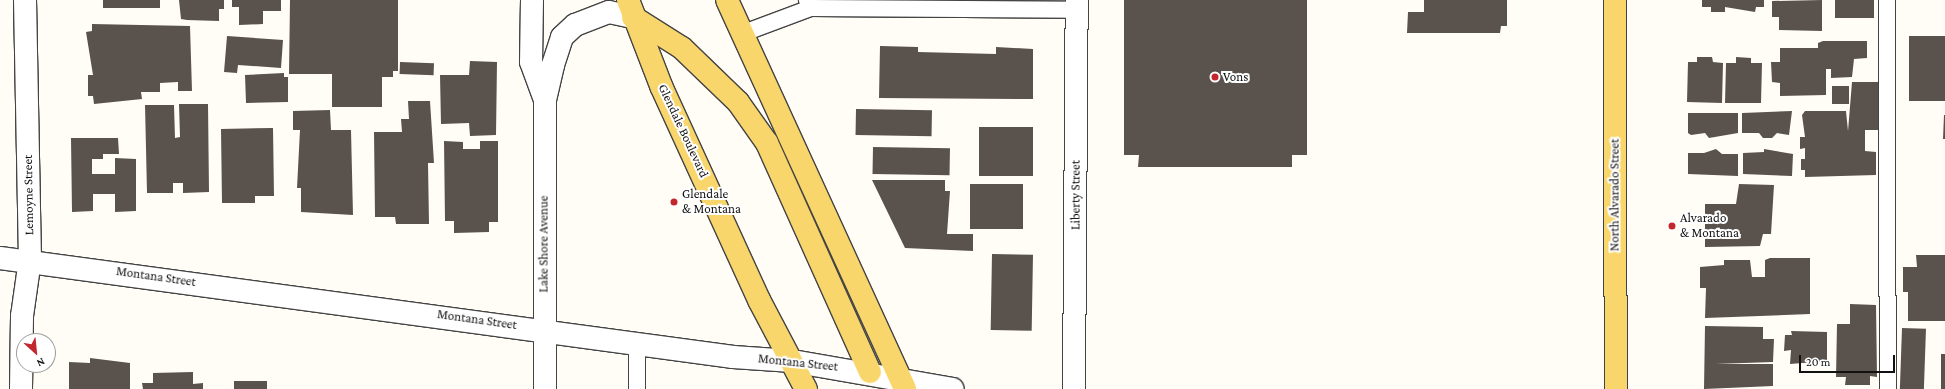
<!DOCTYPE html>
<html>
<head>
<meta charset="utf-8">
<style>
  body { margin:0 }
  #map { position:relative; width:1945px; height:389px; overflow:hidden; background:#fffdf5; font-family:"Crimson Pro",serif }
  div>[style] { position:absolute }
  .building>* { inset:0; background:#5a524d; transform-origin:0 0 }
  .roads { filter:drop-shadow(1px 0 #444) drop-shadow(-1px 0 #444) drop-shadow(0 1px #444) drop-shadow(0 -1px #444) }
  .service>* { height:16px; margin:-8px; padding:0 8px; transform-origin:8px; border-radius:8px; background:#fff }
  .minor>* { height:22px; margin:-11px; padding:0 11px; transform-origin:11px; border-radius:11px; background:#fff }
  .tertiary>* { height:22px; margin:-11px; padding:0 11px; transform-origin:11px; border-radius:11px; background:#fff }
  .primary>* { height:22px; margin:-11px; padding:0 11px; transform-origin:11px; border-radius:11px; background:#f9d66b }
  .dots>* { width:11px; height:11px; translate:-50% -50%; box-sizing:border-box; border:2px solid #fff; border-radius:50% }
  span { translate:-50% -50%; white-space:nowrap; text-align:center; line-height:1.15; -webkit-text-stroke:4px #fff; paint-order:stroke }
  .poi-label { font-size:13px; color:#111 }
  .left { translate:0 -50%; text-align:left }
  .street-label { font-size:13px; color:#111 }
  .north { position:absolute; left:16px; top:333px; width:40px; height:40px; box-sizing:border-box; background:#fff; border:1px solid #a0a0a0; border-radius:50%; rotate:153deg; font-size:11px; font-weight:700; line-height:16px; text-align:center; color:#111 }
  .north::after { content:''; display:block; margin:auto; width:14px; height:18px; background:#c4262e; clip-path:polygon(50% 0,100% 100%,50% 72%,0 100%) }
  .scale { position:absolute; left:1799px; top:355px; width:96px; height:18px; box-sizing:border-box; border:2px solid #111; border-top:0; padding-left:5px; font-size:12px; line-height:14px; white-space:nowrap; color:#111; -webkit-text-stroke:3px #fff; paint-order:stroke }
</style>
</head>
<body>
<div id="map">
  <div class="building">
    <div style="left:103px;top:0;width:57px;height:8px"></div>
    <div style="clip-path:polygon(179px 0,224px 0,224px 9px,219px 9px,219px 21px,187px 20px,181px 19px)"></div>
    <div style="clip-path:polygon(232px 0,281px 0,281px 11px,263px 11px,263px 24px,239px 25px,239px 7px,232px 7px)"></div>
    <div style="clip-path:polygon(290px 0,398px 0,398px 71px,393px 71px,393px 77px,382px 77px,382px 107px,332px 107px,332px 74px,289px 74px)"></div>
    <div style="clip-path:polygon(1124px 0,1307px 0,1307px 155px,1292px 155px,1292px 167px,1138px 167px,1139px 155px,1124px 155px)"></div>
    <div style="clip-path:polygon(1424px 0,1507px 0,1507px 26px,1501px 26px,1500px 33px,1407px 33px,1408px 12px,1424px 12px)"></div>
    <div style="clip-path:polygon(1702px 0,1764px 0,1764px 7px,1756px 7px,1755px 12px,1725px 7px,1725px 12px,1711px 12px,1711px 7px,1702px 7px)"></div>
    <div style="clip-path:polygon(1822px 0,1822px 31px,1779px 30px,1779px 17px,1772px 17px,1772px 1px)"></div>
    <div style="left:1835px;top:0;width:39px;height:18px"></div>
    <div style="clip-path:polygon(92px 24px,190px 26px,192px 91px,178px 91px,178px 82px,160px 83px,160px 92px,141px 92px,142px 99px,94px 104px,93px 96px,88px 96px,88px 75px,93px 75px,86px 32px,92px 31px)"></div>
    <div style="clip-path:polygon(227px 36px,283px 40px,281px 68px,238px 65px,237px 73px,224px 72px)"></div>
    <div style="left:1945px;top:36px;width:65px;height:36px;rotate:90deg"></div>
    <div style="clip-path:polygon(1823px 41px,1867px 41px,1867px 58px,1854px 59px,1852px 77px,1831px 78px,1831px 69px,1826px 69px,1826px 95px,1780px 96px,1780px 83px,1772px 82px,1771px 62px,1780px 62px,1780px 48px,1818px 48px,1818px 43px)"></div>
    <div style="clip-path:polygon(880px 46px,918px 47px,918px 52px,996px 54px,996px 47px,1033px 49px,1033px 99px,879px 98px)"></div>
    <div style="clip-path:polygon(1697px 57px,1712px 57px,1713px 62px,1723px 63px,1722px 103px,1687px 102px,1688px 62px,1697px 62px)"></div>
    <div style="clip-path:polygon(1736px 57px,1751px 58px,1751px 63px,1762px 63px,1761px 103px,1725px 103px,1726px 63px,1736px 63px)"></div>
    <div style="clip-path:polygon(470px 61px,497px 62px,496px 135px,470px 136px,469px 123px,441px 124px,440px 75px,469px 75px)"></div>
    <div style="left:400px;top:62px;width:34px;height:12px;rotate:2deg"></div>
    <div style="clip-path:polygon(284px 73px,284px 77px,288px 77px,288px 102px,246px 103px,245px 75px)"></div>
    <div style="clip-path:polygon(1852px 82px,1879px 82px,1879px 130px,1865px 130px,1865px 151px,1876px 152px,1876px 175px,1805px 177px,1805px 170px,1801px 170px,1801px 159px,1805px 159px,1805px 148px,1800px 149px,1800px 137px,1805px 137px,1802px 115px,1805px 111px,1846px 111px,1848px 131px)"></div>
    <div style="left:1832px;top:86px;width:17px;height:18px"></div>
    <div style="clip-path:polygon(408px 101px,430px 101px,434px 163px,428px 163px,429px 224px,396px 224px,395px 217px,375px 217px,374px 132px,402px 132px,401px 119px,409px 119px)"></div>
    <div style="clip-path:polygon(179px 104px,208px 104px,209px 192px,183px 193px,183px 183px,173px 183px,173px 193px,147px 193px,145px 105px,174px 105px,175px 138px,180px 137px)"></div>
    <div style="left:856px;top:109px;width:76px;height:26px;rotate:1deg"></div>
    <div style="clip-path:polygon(330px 110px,331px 130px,351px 130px,353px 215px,301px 212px,301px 188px,297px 188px,300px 130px,293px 130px,293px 111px)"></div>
    <div style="clip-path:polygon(1792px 111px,1789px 135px,1777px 133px,1772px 138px,1763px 138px,1759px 133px,1742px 133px,1742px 113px)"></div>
    <div style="clip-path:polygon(1688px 113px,1738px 113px,1738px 133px,1709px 138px,1705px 133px,1691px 135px,1688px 133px)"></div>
    <div style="clip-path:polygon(1944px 115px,1945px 115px,1945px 139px,1943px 139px)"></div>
    <div style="left:979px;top:127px;width:54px;height:49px"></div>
    <div style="clip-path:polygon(273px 128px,274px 196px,255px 196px,255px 203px,222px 203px,221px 129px)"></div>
    <div style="clip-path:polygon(71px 138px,118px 138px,119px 154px,103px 154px,103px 159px,92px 159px,92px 174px,115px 174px,115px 158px,136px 159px,136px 211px,115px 212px,115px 194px,93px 194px,93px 211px,72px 212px)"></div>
    <div style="clip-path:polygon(444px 141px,463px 142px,463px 149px,480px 149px,480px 141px,498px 141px,498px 222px,489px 222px,489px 232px,454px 233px,454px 221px,445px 221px)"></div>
    <div style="left:873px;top:147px;width:77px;height:27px;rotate:1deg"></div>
    <div style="clip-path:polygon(1716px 149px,1722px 154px,1738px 154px,1738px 176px,1688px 174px,1688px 153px,1704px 153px)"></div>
    <div style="clip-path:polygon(1764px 149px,1793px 154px,1792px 176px,1743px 174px,1743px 153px,1764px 152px)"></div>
    <div style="clip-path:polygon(872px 180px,945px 180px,945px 191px,950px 191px,947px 234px,973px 234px,973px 251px,905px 248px)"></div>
    <div style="left:970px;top:184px;width:53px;height:45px"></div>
    <div style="clip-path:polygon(1739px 184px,1774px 185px,1771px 234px,1763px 234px,1760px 246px,1705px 247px,1705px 204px,1736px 204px)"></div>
    <div style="left:992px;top:254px;width:41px;height:76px;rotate:1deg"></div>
    <div style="clip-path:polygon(1916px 255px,1945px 255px,1945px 321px,1908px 321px,1908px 292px,1903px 292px,1903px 267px,1917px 267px)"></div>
    <div style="clip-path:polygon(1770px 258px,1810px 258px,1810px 314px,1705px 318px,1706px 288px,1700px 288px,1700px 267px,1724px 265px,1724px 260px,1750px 260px,1752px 277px,1765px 277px,1765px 260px)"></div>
    <div style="clip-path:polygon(1850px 304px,1876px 305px,1877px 377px,1870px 376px,1870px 385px,1845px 385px,1846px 377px,1836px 377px,1837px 324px,1850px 324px)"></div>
    <div style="clip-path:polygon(1705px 326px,1763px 327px,1763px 339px,1774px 339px,1773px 362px,1715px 364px,1773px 364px,1773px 386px,1704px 389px)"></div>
    <div style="left:1902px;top:328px;width:24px;height:61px;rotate:2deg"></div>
    <div style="clip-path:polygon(1791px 331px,1827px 332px,1827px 361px,1790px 364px,1791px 350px,1784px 351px,1785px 335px,1792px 335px)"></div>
    <div style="left:1941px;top:354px;width:4px;height:35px"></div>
    <div style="clip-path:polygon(90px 358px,130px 363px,130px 389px,69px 389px,69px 362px,90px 363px)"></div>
    <div style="clip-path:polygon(193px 372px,193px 384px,203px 383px,203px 389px,143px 389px,142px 383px,153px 383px,153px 373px)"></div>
    <div style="left:234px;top:381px;width:33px;height:8px"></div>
  </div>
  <div class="roads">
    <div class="service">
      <div style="left:1887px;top:0;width:389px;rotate:89.9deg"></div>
      <div style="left:811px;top:8px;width:266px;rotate:0.4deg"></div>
      <div style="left:741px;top:34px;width:75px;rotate:-20.4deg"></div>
      <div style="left:811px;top:8px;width:9px;rotate:-117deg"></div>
      <div style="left:637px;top:344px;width:45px;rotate:90deg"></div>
    </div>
    <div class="minor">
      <div style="left:532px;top:0;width:62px;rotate:90.9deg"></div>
      <div style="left:531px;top:62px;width:40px;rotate:69.8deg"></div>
      <div style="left:21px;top:389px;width:73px;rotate:-89.2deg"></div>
      <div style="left:22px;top:316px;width:57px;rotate:-81.9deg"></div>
      <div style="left:30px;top:260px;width:260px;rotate:-91.1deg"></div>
      <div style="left:545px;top:389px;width:289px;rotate:-90deg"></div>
      <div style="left:545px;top:100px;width:36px;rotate:-77deg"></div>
      <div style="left:553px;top:65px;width:29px;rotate:-72deg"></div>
      <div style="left:562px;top:37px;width:18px;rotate:-43deg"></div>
      <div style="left:575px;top:25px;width:36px;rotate:-21deg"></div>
      <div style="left:609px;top:12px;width:25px;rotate:12deg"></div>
      <div style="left:1074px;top:389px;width:389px;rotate:-89.6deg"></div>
    </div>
    <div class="tertiary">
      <div style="left:0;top:258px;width:740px;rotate:7.69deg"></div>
      <div style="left:733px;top:357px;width:59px;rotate:3.9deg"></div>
      <div style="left:792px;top:361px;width:163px;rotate:9.9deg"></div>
    </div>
    <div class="primary">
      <div style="left:628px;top:0;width:94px;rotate:68.9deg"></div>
      <div style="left:662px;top:88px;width:233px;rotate:65.4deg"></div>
      <div style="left:759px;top:300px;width:101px;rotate:62.2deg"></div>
      <div style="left:727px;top:0;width:428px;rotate:65.4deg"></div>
      <div style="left:1615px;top:0;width:389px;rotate:89.9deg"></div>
      <div style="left:633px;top:17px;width:58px;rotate:32.3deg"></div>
      <div style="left:682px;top:48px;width:78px;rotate:44deg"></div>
      <div style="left:738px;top:102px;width:50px;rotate:54.7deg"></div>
      <div style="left:767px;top:143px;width:251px;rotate:65.8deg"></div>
    </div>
  </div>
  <div class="dots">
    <div style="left:1215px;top:77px;background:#c4262e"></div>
    <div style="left:674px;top:202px;background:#c4262e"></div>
    <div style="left:1672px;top:226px;background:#c4262e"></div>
  </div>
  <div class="poi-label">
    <span class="left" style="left:1223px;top:77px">Vons</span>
    <span class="left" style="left:682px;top:202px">Glendale<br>&amp; Montana</span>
    <span class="left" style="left:1680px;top:226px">Alvarado<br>&amp; Montana</span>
  </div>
  <div class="street-label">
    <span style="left:683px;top:131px;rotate:65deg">Glendale Boulevard</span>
    <span style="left:29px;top:195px;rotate:-91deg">Lemoyne Street</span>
    <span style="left:1076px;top:195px;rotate:-90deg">Liberty Street</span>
    <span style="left:1615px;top:195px;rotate:-90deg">North Alvarado Street</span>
    <span style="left:544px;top:244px;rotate:-90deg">Lake Shore Avenue</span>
    <span style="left:156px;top:277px;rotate:8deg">Montana Street</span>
    <span style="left:477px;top:320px;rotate:8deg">Montana Street</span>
    <span style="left:798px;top:363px;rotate:6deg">Montana Street</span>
  </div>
  <div class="north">N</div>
  <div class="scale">20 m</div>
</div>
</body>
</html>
